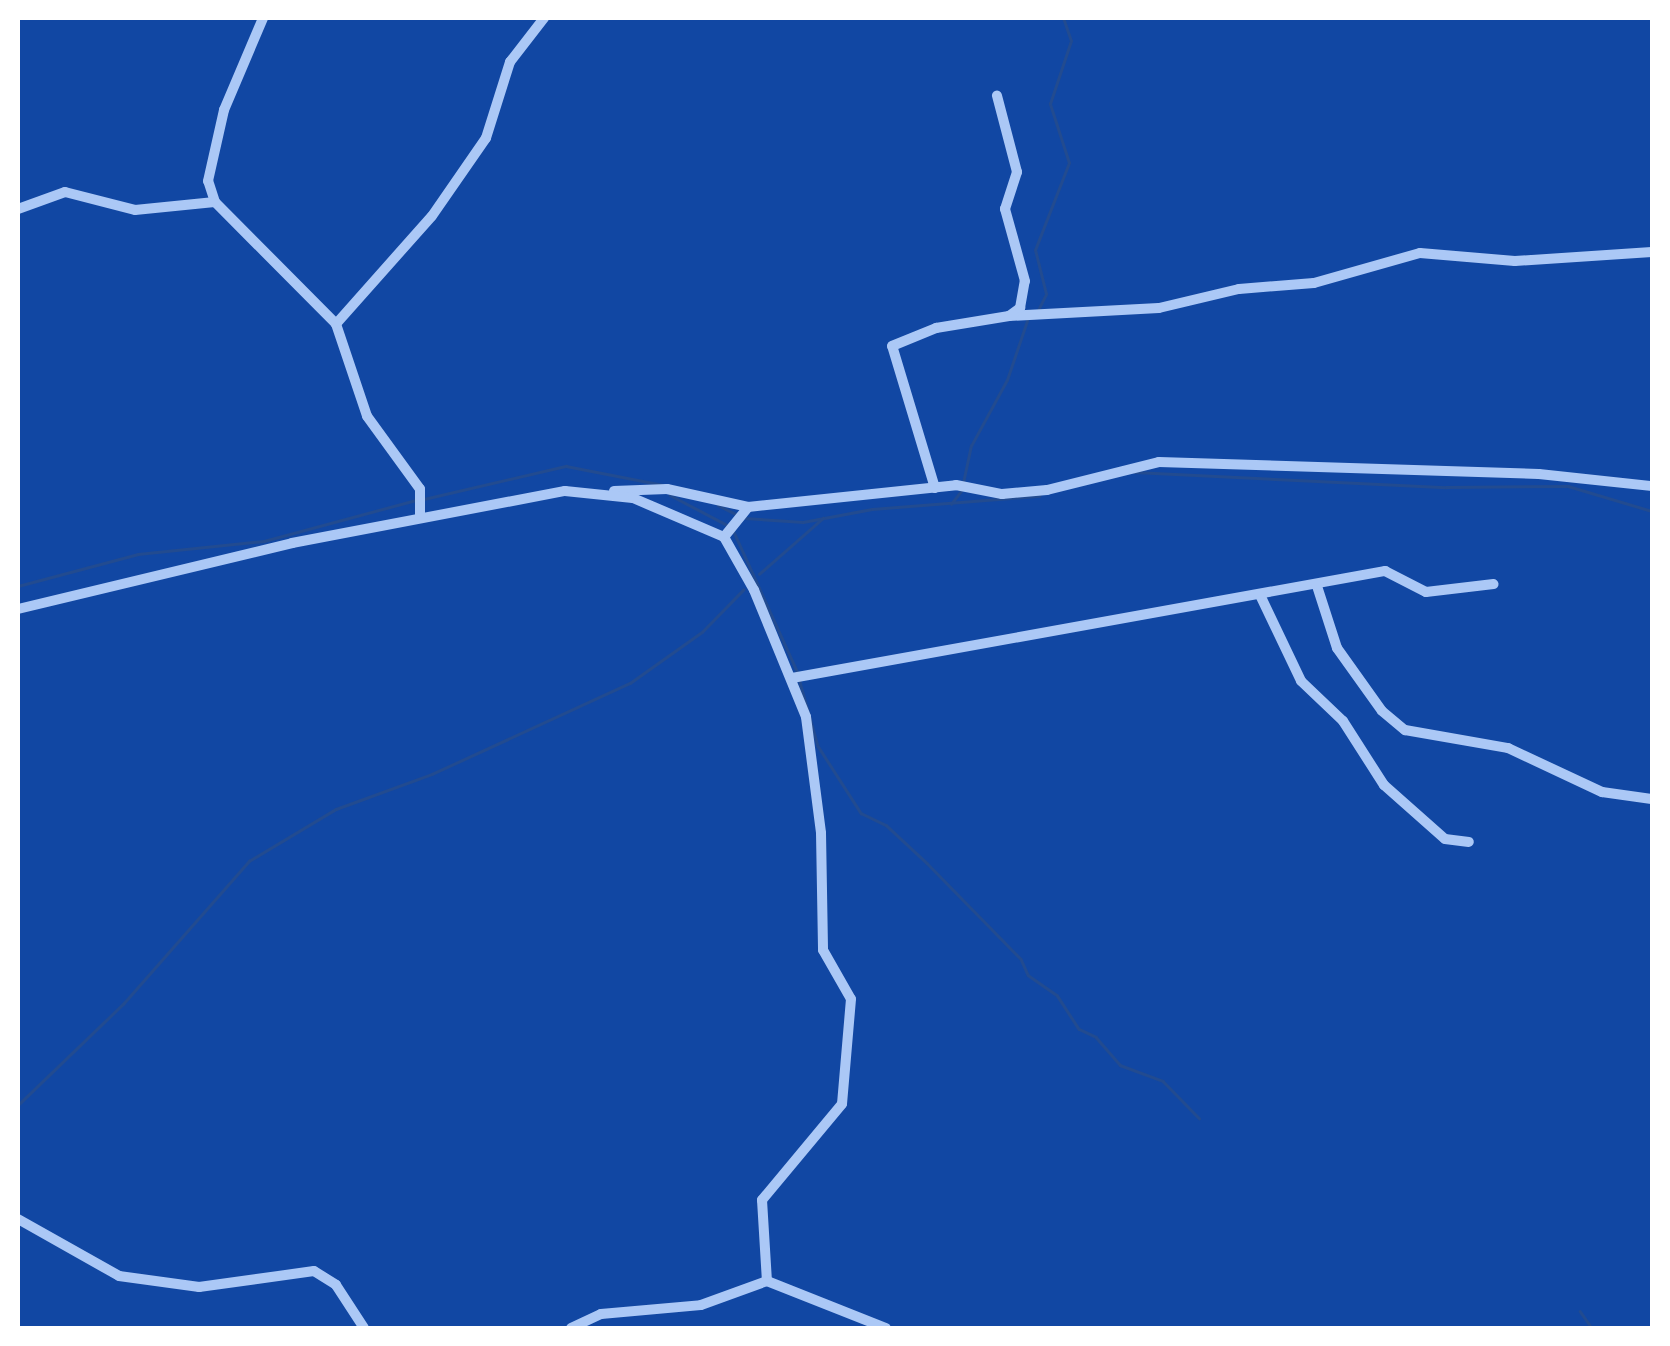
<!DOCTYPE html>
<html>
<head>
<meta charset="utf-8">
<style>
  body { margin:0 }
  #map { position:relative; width:1670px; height:1346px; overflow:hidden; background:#1147a3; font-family:Helvetica,sans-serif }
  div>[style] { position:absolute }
  .stream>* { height:2.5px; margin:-1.25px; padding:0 1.25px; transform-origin:1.25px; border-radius:1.25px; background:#224b90 }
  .minor>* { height:10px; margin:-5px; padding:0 5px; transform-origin:5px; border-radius:5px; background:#abc8f6 }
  span { translate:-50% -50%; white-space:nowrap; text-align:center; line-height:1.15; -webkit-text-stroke:8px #1147a3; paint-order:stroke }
  .frame { position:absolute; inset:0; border:20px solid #fff; pointer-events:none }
</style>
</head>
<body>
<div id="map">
  <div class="stream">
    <div style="left:1037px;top:312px;width:20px;rotate:-63deg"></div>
    <div style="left:1046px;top:294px;width:45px;rotate:-104deg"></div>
    <div style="left:1035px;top:250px;width:93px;rotate:-68.7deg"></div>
    <div style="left:1069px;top:163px;width:62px;rotate:-107.9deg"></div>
    <div style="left:1050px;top:104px;width:66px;rotate:-71.6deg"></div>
    <div style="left:1071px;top:41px;width:24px;rotate:-109deg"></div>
    <div style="left:1134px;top:472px;width:312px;rotate:2.8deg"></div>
    <div style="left:1446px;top:487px;width:122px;rotate:-0.5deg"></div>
    <div style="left:1568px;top:486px;width:88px;rotate:16.6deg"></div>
    <div style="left:963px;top:483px;width:38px;rotate:-78deg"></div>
    <div style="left:971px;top:446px;width:75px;rotate:-61.4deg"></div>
    <div style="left:1007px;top:380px;width:62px;rotate:-71.3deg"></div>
    <div style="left:670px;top:495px;width:67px;rotate:27.7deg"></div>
    <div style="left:424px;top:499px;width:146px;rotate:-13.1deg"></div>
    <div style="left:566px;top:466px;width:100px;rotate:11deg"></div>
    <div style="left:951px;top:504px;width:16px;rotate:-52deg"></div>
    <div style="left:718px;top:505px;width:22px;rotate:27deg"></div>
    <div style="left:745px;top:518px;width:58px;rotate:3.9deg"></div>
    <div style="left:803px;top:522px;width:70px;rotate:-10.7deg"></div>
    <div style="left:872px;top:509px;width:168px;rotate:-4.5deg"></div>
    <div style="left:734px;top:532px;width:153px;rotate:65.6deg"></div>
    <div style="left:759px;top:574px;width:85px;rotate:-41.2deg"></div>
    <div style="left:18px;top:586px;width:124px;rotate:-14.9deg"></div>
    <div style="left:138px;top:554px;width:127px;rotate:-5.9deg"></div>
    <div style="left:264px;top:541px;width:157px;rotate:-15.1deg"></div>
    <div style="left:800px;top:682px;width:66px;rotate:74.3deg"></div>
    <div style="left:818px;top:746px;width:80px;rotate:57.3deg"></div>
    <div style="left:861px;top:813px;width:28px;rotate:26deg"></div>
    <div style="left:886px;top:825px;width:56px;rotate:42.8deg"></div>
    <div style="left:927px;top:863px;width:134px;rotate:45.6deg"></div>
    <div style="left:1021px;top:959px;width:17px;rotate:66deg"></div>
    <div style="left:1028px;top:975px;width:35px;rotate:35deg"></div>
    <div style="left:1057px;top:995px;width:40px;rotate:57.1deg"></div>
    <div style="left:1079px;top:1029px;width:19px;rotate:25deg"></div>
    <div style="left:1096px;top:1037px;width:37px;rotate:49deg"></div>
    <div style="left:1120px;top:1065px;width:46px;rotate:20.4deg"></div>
    <div style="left:1163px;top:1081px;width:52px;rotate:45.8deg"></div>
    <div style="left:18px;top:1105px;width:146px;rotate:-43.9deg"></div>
    <div style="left:123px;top:1004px;width:191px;rotate:-48.6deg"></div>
    <div style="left:249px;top:861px;width:101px;rotate:-30.9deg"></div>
    <div style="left:336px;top:809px;width:102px;rotate:-20deg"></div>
    <div style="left:432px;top:774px;width:218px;rotate:-24.7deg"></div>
    <div style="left:630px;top:683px;width:88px;rotate:-35.3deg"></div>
    <div style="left:702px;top:632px;width:59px;rotate:-45.7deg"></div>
    <div style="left:1580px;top:1311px;width:21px;rotate:55deg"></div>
  </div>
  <div class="minor">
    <div style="left:215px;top:202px;width:22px;rotate:-108deg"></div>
    <div style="left:208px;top:181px;width:73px;rotate:-77.3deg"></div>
    <div style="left:224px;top:110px;width:100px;rotate:-67deg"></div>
    <div style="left:18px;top:209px;width:50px;rotate:-19.9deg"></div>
    <div style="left:65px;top:192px;width:72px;rotate:14.4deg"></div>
    <div style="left:135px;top:210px;width:80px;rotate:-5.7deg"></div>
    <div style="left:215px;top:202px;width:172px;rotate:45.2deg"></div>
    <div style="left:1009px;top:316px;width:150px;rotate:-3.1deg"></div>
    <div style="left:1159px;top:308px;width:82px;rotate:-13.4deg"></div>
    <div style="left:1239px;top:289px;width:75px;rotate:-4.6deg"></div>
    <div style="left:1314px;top:283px;width:110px;rotate:-15.8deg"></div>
    <div style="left:1420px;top:253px;width:95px;rotate:4.8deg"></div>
    <div style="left:1515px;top:261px;width:137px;rotate:-3.8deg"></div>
    <div style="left:935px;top:488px;width:148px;rotate:-106.8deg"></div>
    <div style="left:892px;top:346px;width:48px;rotate:-22.2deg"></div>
    <div style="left:936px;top:328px;width:74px;rotate:-9.3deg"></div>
    <div style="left:1009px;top:316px;width:14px;rotate:-36deg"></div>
    <div style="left:1020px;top:308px;width:27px;rotate:-80deg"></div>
    <div style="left:1025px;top:281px;width:75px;rotate:-105.5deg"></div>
    <div style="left:1005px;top:209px;width:39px;rotate:-72deg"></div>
    <div style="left:1017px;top:172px;width:79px;rotate:-104.7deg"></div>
    <div style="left:614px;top:491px;width:53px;rotate:-2.2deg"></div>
    <div style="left:667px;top:489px;width:83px;rotate:12.5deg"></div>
    <div style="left:748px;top:507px;width:209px;rotate:-6deg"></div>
    <div style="left:956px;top:485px;width:47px;rotate:11.1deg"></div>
    <div style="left:1002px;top:494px;width:45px;rotate:-5.1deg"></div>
    <div style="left:1047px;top:490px;width:115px;rotate:-14deg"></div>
    <div style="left:1159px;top:462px;width:380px;rotate:1.8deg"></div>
    <div style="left:1539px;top:474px;width:114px;rotate:6.1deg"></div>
    <div style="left:420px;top:517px;width:28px;rotate:-90deg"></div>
    <div style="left:420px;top:489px;width:90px;rotate:-126deg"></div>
    <div style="left:367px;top:416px;width:97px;rotate:-108.6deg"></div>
    <div style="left:336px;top:324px;width:144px;rotate:-48.4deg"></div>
    <div style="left:432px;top:216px;width:95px;rotate:-55.3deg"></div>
    <div style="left:486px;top:138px;width:80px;rotate:-72.5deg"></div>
    <div style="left:510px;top:62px;width:56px;rotate:-52.3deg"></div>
    <div style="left:724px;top:537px;width:38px;rotate:-51deg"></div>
    <div style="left:1317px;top:586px;width:65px;rotate:72.1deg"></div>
    <div style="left:1337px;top:648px;width:77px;rotate:54.5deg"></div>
    <div style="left:1382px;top:711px;width:30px;rotate:40deg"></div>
    <div style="left:1405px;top:730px;width:105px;rotate:9.9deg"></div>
    <div style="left:1508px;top:748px;width:104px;rotate:25.1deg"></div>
    <div style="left:1602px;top:792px;width:50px;rotate:8deg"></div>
    <div style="left:1261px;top:597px;width:93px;rotate:64.5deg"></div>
    <div style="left:1301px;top:681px;width:58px;rotate:43.6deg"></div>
    <div style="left:1343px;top:721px;width:76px;rotate:57.4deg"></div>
    <div style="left:1384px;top:785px;width:81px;rotate:41.5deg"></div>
    <div style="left:1445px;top:839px;width:24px;rotate:7deg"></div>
    <div style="left:18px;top:609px;width:282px;rotate:-13.5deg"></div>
    <div style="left:292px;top:543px;width:278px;rotate:-10.8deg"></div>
    <div style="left:565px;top:491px;width:68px;rotate:5.9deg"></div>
    <div style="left:633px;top:498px;width:99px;rotate:23.2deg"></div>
    <div style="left:724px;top:537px;width:61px;rotate:60.5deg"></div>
    <div style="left:754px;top:590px;width:137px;rotate:67.7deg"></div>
    <div style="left:806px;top:717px;width:117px;rotate:82.6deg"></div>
    <div style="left:821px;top:833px;width:117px;rotate:89deg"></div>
    <div style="left:823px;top:950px;width:56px;rotate:60.3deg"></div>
    <div style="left:851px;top:999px;width:105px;rotate:94.9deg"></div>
    <div style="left:842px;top:1104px;width:125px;rotate:129.8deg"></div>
    <div style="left:762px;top:1200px;width:81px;rotate:86.5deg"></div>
    <div style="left:792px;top:678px;width:603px;rotate:-10.23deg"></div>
    <div style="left:1385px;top:571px;width:46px;rotate:27.1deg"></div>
    <div style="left:1426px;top:592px;width:68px;rotate:-6.7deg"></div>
    <div style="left:18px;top:1219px;width:116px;rotate:29.4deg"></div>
    <div style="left:119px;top:1276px;width:81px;rotate:7.8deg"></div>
    <div style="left:199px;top:1287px;width:116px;rotate:-7.9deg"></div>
    <div style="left:314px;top:1271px;width:26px;rotate:32deg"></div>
    <div style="left:336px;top:1285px;width:51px;rotate:56.9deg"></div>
    <div style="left:571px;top:1328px;width:33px;rotate:-25deg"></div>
    <div style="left:601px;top:1314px;width:100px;rotate:-5.1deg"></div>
    <div style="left:701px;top:1305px;width:70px;rotate:-20deg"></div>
    <div style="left:767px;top:1281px;width:128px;rotate:21.6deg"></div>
  </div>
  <div class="frame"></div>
</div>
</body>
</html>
